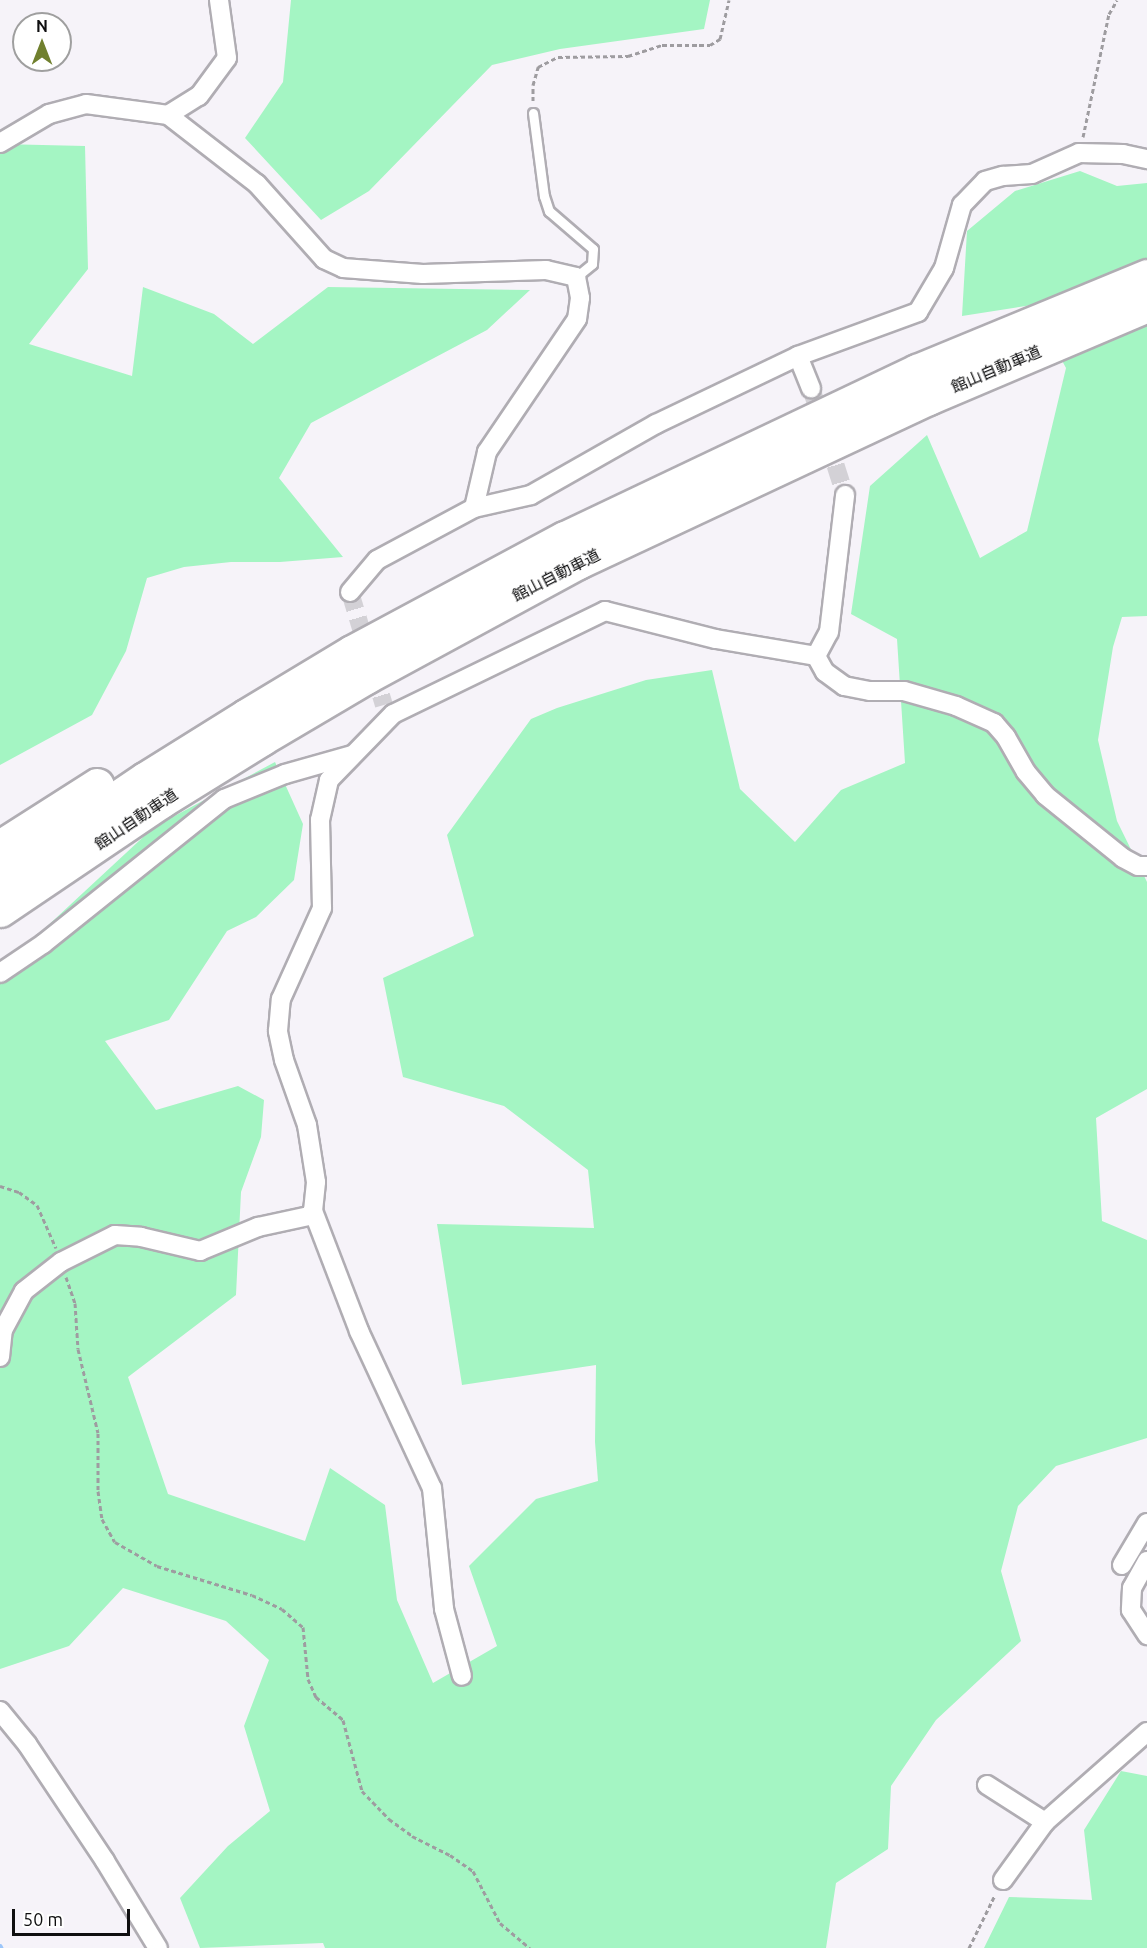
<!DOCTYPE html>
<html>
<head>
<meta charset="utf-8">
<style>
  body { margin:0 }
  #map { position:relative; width:1147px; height:1948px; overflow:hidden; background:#f6f3f9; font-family:Ubuntu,"Noto Sans JP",sans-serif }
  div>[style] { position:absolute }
  .green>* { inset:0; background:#a4f5c3 }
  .stream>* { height:4.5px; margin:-2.25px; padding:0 2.25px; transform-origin:2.25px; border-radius:2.25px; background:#9cc6fa }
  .street-tunnel>* { height:18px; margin-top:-9px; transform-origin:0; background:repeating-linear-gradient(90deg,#d3d1d6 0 18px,transparent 0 27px) }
  .path>* { height:3px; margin-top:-1.5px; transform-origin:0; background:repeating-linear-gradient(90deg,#9e9ca0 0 4.5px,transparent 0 7.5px) }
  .roads { filter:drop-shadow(2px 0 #b0adb3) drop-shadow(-2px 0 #b0adb3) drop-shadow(0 2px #b0adb3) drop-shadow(0 -2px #b0adb3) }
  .lane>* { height:9px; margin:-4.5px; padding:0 4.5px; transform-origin:4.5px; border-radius:4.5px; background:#fff }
  .street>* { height:18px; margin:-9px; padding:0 9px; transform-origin:9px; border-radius:9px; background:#fff }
  .highway>* { height:33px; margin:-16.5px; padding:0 16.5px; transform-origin:16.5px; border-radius:16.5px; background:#fff }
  span { translate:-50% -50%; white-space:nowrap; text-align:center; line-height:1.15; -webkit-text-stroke:4.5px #fff; paint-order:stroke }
  .street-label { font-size:16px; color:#0f0f10 }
  .north { position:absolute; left:12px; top:12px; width:60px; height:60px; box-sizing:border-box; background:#fff; border:2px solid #9f9f9f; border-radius:50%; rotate:0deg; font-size:16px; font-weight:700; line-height:24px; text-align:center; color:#0f0f10 }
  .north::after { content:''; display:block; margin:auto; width:21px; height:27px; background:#70802e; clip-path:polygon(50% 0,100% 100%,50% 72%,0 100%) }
  .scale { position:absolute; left:12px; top:1909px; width:118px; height:27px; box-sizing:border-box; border:3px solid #0f0f10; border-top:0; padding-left:8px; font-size:18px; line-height:21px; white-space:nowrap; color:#0f0f10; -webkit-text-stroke:4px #fff; paint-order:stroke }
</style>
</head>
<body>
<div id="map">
  <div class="green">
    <div style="clip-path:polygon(291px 0,710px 0,704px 29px,560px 49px,492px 65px,369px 191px,321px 220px,245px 138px,283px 82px)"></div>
    <div style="clip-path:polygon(0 144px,85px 146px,88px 269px,29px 344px,132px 376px,143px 287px,214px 314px,253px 344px,328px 287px,530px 290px,487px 330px,311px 423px,279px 478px,343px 557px,280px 562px,231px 562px,184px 567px,147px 578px,126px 651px,92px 715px,0 765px)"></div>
    <div style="clip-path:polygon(1080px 171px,1117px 186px,1147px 183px,1147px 616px,1122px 617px,1113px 647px,1098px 740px,1117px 821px,1147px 882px,1147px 1089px,1096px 1118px,1102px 1221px,1147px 1240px,1147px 1438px,1056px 1466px,1018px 1506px,1001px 1571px,1021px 1641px,936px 1720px,891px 1786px,888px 1849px,836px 1883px,826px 1948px,325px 1948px,323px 1943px,200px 1948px,180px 1898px,228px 1846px,270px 1811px,244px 1726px,269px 1660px,226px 1621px,123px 1588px,69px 1646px,0 1669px,0 970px,154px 827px,275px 762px,303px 824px,294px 880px,256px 917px,227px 931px,169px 1020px,105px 1041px,156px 1110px,238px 1086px,264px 1100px,261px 1137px,241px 1192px,236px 1295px,128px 1377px,168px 1494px,305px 1541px,330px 1468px,385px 1505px,397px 1600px,433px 1683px,497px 1646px,469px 1566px,536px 1499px,598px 1481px,595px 1442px,596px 1365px,462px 1385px,437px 1224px,594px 1228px,588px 1170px,504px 1106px,403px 1077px,383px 978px,474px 936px,447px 835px,531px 719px,557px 708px,646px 680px,712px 670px,740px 789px,795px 842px,841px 790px,905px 763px,897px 639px,851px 614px,870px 486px,927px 435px,980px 558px,1027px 531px,1066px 368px,1032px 305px,962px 316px,967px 231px,1015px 191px)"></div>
    <div style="clip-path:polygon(1121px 1771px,1147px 1776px,1147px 1948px,984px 1948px,1009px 1897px,1092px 1900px,1084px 1830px)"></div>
  </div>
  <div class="stream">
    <div style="left:0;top:1946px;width:2px;rotate:63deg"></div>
  </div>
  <div class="street-tunnel">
    <div style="left:811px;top:388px;width:112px;rotate:72.4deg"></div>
    <div style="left:350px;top:592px;width:118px;rotate:73.3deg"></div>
  </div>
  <div class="path">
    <div style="left:533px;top:101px;width:16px;rotate:-90deg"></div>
    <div style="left:533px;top:85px;width:19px;rotate:-74deg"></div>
    <div style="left:538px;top:67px;width:22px;rotate:-27deg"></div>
    <div style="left:558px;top:57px;width:70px;rotate:-0.8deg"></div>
    <div style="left:628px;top:56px;width:36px;rotate:-18deg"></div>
    <div style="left:662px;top:45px;width:48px"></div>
    <div style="left:710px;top:45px;width:12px;rotate:-31deg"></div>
    <div style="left:720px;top:39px;width:40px;rotate:-77deg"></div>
    <div style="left:1083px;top:137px;width:126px;rotate:-78.1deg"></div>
    <div style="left:1109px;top:14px;width:16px;rotate:-60deg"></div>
    <div style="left:0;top:1186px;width:20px;rotate:18deg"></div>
    <div style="left:19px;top:1192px;width:22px;rotate:36deg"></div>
    <div style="left:37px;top:1205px;width:47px;rotate:66.2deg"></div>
    <div style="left:66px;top:1277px;width:28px;rotate:71deg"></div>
    <div style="left:75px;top:1303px;width:46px;rotate:86.3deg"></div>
    <div style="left:78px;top:1349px;width:86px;rotate:76.6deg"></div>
    <div style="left:98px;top:1433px;width:58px;rotate:90deg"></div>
    <div style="left:98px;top:1491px;width:28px;rotate:82deg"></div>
    <div style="left:102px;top:1519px;width:26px;rotate:61deg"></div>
    <div style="left:115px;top:1542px;width:48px;rotate:29.7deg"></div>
    <div style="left:157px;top:1566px;width:99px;rotate:17deg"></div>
    <div style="left:252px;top:1595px;width:33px;rotate:25deg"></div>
    <div style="left:282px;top:1609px;width:28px;rotate:41deg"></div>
    <div style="left:303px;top:1627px;width:52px;rotate:84.5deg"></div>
    <div style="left:308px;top:1679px;width:20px;rotate:66deg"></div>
    <div style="left:316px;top:1697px;width:35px;rotate:40deg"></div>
    <div style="left:343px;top:1720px;width:73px;rotate:75deg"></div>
    <div style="left:362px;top:1791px;width:39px;rotate:46deg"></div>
    <div style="left:389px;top:1819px;width:29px;rotate:36deg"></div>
    <div style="left:412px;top:1836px;width:42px;rotate:26.6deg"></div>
    <div style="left:450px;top:1855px;width:28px;rotate:35deg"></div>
    <div style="left:473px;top:1871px;width:59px;rotate:62.6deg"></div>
    <div style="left:500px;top:1923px;width:39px;rotate:40deg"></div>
    <div style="left:969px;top:1948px;width:59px;rotate:-63.9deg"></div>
  </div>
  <div class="roads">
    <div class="lane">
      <div style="left:533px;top:113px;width:84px;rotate:82.5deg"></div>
      <div style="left:544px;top:196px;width:16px;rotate:72deg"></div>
      <div style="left:549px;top:211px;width:58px;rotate:40.8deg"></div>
      <div style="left:593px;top:249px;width:15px;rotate:94deg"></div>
      <div style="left:592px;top:264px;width:21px;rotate:141deg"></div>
    </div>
    <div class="street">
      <div style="left:168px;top:115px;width:36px;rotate:-32deg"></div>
      <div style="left:199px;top:96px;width:47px;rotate:-53.6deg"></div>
      <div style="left:227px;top:58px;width:59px;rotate:-97.9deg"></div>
      <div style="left:0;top:143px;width:57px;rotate:-30.6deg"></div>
      <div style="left:49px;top:114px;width:38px;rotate:-15deg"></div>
      <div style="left:86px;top:104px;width:83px;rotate:7.6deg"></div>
      <div style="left:168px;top:115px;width:113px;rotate:37.8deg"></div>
      <div style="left:257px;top:184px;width:101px;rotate:48.2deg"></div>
      <div style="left:324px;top:259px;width:21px;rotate:25deg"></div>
      <div style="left:343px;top:268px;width:80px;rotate:4.3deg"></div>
      <div style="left:423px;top:274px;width:123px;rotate:-1.9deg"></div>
      <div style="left:546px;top:270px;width:31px;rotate:13deg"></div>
      <div style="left:576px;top:277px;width:21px;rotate:79deg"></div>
      <div style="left:580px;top:298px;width:21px;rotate:98deg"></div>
      <div style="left:577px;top:319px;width:161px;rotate:124.1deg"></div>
      <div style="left:487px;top:452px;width:57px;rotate:103.1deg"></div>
      <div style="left:798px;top:356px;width:35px;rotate:68deg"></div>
      <div style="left:350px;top:592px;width:42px;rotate:-49.8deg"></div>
      <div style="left:377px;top:560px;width:110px;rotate:-28.2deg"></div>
      <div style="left:474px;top:508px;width:58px;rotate:-12.8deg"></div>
      <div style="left:531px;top:495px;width:144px;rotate:-29.6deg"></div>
      <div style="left:656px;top:424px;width:157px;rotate:-25.6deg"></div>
      <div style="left:798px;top:356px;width:128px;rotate:-20.1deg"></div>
      <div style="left:918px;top:312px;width:51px;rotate:-59.4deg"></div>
      <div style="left:944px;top:268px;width:66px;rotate:-74.1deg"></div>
      <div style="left:962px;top:205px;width:33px;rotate:-46deg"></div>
      <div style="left:985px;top:181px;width:19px;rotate:-16deg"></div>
      <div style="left:1003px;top:176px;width:29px;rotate:-4deg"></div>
      <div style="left:1032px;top:174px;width:51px;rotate:-24.1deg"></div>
      <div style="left:1079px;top:153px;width:44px;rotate:1.3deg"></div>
      <div style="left:1123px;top:154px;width:25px;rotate:12deg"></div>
      <div style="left:816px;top:656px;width:18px;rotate:61deg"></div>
      <div style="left:825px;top:672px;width:24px;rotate:36deg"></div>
      <div style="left:844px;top:686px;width:26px;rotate:11deg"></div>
      <div style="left:870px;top:691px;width:34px"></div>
      <div style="left:904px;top:691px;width:54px;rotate:16.1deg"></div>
      <div style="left:956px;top:706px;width:42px;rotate:24.1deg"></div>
      <div style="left:994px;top:723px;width:18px;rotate:49deg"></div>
      <div style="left:1006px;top:737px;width:40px;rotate:60.3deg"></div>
      <div style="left:1026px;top:772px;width:30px;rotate:50deg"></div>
      <div style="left:1045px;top:795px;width:100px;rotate:38.9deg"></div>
      <div style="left:1123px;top:858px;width:17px;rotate:28deg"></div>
      <div style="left:1138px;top:866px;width:9px"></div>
      <div style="left:816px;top:656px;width:27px;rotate:-62deg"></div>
      <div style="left:829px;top:632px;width:138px;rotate:-83.3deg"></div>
      <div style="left:0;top:973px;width:52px;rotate:-34deg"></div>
      <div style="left:43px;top:944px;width:232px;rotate:-38.7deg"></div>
      <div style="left:224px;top:799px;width:66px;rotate:-22.3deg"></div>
      <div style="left:285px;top:774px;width:70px;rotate:-15.8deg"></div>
      <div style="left:313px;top:1211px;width:129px;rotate:69deg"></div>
      <div style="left:359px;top:1331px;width:173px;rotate:65.1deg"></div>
      <div style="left:432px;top:1488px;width:122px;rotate:84.3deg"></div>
      <div style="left:444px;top:1609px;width:69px;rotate:75deg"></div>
      <div style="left:0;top:1357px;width:27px;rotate:-84deg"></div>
      <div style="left:3px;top:1330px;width:44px;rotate:-61.7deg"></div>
      <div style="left:24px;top:1291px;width:47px;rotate:-38.1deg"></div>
      <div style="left:61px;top:1262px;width:60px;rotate:-26.6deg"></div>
      <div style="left:115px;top:1235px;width:26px;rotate:4deg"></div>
      <div style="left:141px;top:1237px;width:61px;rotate:13.3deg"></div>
      <div style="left:200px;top:1251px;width:63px;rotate:-22.5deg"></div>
      <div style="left:258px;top:1227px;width:52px;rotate:-12.2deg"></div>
      <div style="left:309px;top:1216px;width:6px;rotate:-51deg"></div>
      <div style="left:313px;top:1211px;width:29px;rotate:-84deg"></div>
      <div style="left:316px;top:1182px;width:58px;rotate:-99deg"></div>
      <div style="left:307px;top:1125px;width:69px;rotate:-109.5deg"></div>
      <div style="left:284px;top:1060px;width:30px;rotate:-102deg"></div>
      <div style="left:278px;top:1031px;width:32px;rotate:-85deg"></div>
      <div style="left:281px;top:999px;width:100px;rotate:-65.7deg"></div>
      <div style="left:322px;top:908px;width:88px;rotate:-91.3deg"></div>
      <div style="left:320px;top:820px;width:41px;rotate:-77.3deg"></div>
      <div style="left:329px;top:780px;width:92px;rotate:-45.9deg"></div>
      <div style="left:393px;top:714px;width:236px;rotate:-25.9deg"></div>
      <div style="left:605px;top:611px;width:114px;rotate:14.2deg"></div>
      <div style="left:716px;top:639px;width:101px;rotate:9.6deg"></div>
      <div style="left:1147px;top:1561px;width:31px;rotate:119deg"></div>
      <div style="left:1132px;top:1588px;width:22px;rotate:93deg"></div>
      <div style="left:1131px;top:1610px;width:30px;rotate:57deg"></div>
      <div style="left:1122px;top:1565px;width:49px;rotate:-59.2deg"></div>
      <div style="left:0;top:1711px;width:43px;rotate:50.7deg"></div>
      <div style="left:27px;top:1744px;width:141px;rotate:56.3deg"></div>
      <div style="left:105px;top:1861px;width:102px;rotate:58.7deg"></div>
      <div style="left:987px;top:1785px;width:69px;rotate:32.5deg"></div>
      <div style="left:1003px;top:1880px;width:72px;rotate:-54.1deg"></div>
      <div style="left:1045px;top:1822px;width:136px;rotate:-41.4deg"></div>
    </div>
    <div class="highway">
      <div style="left:0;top:847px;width:115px;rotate:-32.6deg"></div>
      <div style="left:0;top:877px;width:175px;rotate:-34.1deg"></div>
      <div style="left:145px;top:779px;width:119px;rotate:-32deg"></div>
      <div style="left:246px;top:716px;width:124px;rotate:-31.1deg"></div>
      <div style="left:352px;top:652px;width:242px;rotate:-28.2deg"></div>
      <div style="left:565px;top:538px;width:390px;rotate:-25.4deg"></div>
      <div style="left:917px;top:371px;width:249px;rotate:-22.4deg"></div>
      <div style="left:0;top:910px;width:194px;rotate:-34.1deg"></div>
      <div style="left:161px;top:801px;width:118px;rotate:-31.8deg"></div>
      <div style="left:261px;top:739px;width:122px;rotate:-30.6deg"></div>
      <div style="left:366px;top:677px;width:241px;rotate:-28.5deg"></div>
      <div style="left:578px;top:562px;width:387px;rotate:-25.1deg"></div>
      <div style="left:928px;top:398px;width:238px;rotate:-23deg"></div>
    </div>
  </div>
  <div class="street-label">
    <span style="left:996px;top:369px;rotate:-23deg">館山自動車道</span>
    <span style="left:556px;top:575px;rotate:-27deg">館山自動車道</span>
    <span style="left:136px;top:819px;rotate:-34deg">館山自動車道</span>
  </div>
  <div class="north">N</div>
  <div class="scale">50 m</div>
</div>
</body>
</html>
